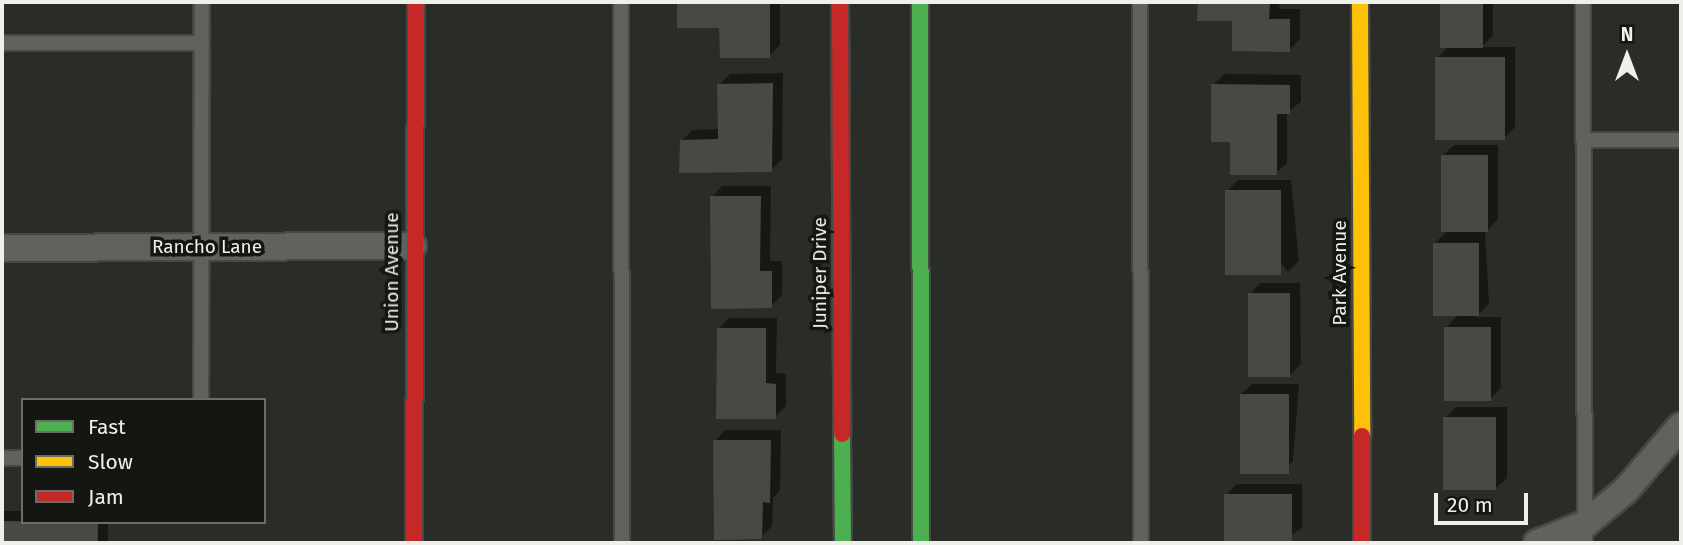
<!DOCTYPE html>
<html>
<head>
<meta charset="utf-8">
<style>
  body { margin:0 }
  #map { position:relative; width:1683px; height:545px; overflow:hidden; background:#2a2d27; font-family:"Fira Sans",sans-serif }
  div>[style] { position:absolute }
  .shadow>* { inset:0; background:#0007; transform-origin:0 0 }
  .building>* { inset:0; background:#474944; transform-origin:0 0 }
  .roads { filter:drop-shadow(2px 0 #474944) drop-shadow(-2px 0 #474944) drop-shadow(0 2px #474944) drop-shadow(0 -2px #474944) }
  .lane>* { height:14px; margin:-7px; padding:0 7px; transform-origin:7px; border-radius:7px; background:#60625e }
  .street>* { height:26px; margin:-13px; padding:0 13px; transform-origin:13px; border-radius:13px; background:#60625e }
  .fast>* { height:16px; margin:-8px; padding:0 8px; transform-origin:8px; border-radius:8px; background:#4caf50 }
  .slow>* { height:16px; margin:-8px; padding:0 8px; transform-origin:8px; border-radius:8px; background:#ffc107 }
  .jam>* { height:16px; margin:-8px; padding:0 8px; transform-origin:8px; border-radius:8px; background:#c62828 }
  span { translate:-50% -50%; white-space:nowrap; text-align:center; line-height:1.15; -webkit-text-stroke:7px #141612; paint-order:stroke }
  .street-label { font-size:19px; color:#eef0ea }
  .frame { position:absolute; inset:0; border:4px solid #eef0ea; pointer-events:none }
  .legend { position:absolute; left:21px; top:398px; width:245px; height:126px; box-sizing:border-box; background:#141612; border:2px solid #6b6d68; margin:0; padding:9px 12px; list-style:none; font-size:21px; color:#eef0ea }
  .legend li { display:flex; align-items:center; gap:14px; height:35px }
  .legend b { width:35px; border:2px solid #6b6d68 }
  .north { position:absolute; left:1592px; top:21px; width:70px; height:70px; -webkit-text-stroke:5px #141612; paint-order:stroke; rotate:0deg; font-size:19px; font-weight:700; line-height:28px; text-align:center; color:#eef0ea }
  .north::after { content:''; display:block; margin:auto; width:24px; height:32px; background:#eef0ea; clip-path:polygon(50% 0,100% 100%,50% 72%,0 100%) }
  .scale { position:absolute; left:1434px; top:493px; width:94px; height:32px; box-sizing:border-box; border:4px solid #eef0ea; border-top:0; padding-left:9px; font-size:21px; line-height:24px; white-space:nowrap; color:#eef0ea; -webkit-text-stroke:5px #141612; paint-order:stroke }
</style>
</head>
<body>
<div id="map">
  <div class="shadow">
    <div style="clip-path:polygon(679px 2px,780px 2px,780px 45px,769px 56px,721px 26px,679px 26px)"></div>
    <div style="clip-path:polygon(1199px 2px,1280px 2px,1279px 9px,1300px 9px,1300px 39px,1289px 50px,1234px 20px,1199px 19px)"></div>
    <div style="clip-path:polygon(1442px 2px,1493px 2px,1493px 35px,1482px 47px,1515px 47px,1515px 127px,1504px 138px,1437px 58px,1449px 46px,1442px 46px)"></div>
    <div style="clip-path:polygon(783px 73px,782px 159px,771px 170px,682px 140px,693px 130px,719px 129px,719px 85px,730px 74px)"></div>
    <div style="clip-path:polygon(1224px 74px,1301px 75px,1301px 102px,1287px 112px,1287px 163px,1276px 173px,1232px 140px,1213px 85px)"></div>
    <div style="clip-path:polygon(1454px 145px,1498px 145px,1498px 219px,1485px 233px,1489px 304px,1476px 317px,1501px 317px,1501px 388px,1490px 399px,1446px 328px,1459px 314px,1435px 243px,1448px 230px,1443px 155px)"></div>
    <div style="clip-path:polygon(1238px 180px,1291px 180px,1299px 261px,1288px 272px,1227px 191px)"></div>
    <div style="clip-path:polygon(722px 186px,771px 186px,770px 261px,782px 261px,782px 295px,771px 306px,712px 197px)"></div>
    <div style="clip-path:polygon(1260px 283px,1300px 283px,1301px 364px,1290px 375px,1250px 294px)"></div>
    <div style="clip-path:polygon(729px 318px,777px 318px,776px 373px,786px 374px,786px 406px,775px 417px,719px 328px)"></div>
    <div style="clip-path:polygon(1252px 384px,1299px 384px,1293px 461px,1282px 472px,1241px 394px)"></div>
    <div style="clip-path:polygon(1456px 407px,1507px 407px,1507px 478px,1496px 488px,1445px 418px)"></div>
    <div style="clip-path:polygon(725px 430px,781px 430px,780px 490px,773px 498px,772px 526px,761px 537px,715px 441px)"></div>
    <div style="clip-path:polygon(1237px 484px,1302px 484px,1302px 528px,1279px 543px,1226px 543px,1226px 495px)"></div>
    <div style="clip-path:polygon(2px 511px,23px 511px,23px 522px,108px 522px,108px 543px,2px 543px)"></div>
    <div style="left:725px;top:541px;width:39px;height:2px"></div>
  </div>
  <div class="building">
    <div style="clip-path:polygon(677px 2px,770px 2px,770px 58px,720px 58px,719px 28px,677px 28px)"></div>
    <div style="clip-path:polygon(1198px 2px,1270px 2px,1269px 19px,1290px 19px,1290px 52px,1232px 51px,1232px 21px,1197px 21px)"></div>
    <div style="left:1440px;top:2px;width:43px;height:46px"></div>
    <div style="left:1435px;top:57px;width:70px;height:83px"></div>
    <div style="clip-path:polygon(773px 83px,772px 172px,679px 173px,680px 140px,718px 139px,717px 84px)"></div>
    <div style="clip-path:polygon(1211px 84px,1290px 85px,1290px 114px,1277px 114px,1277px 175px,1230px 175px,1230px 142px,1211px 142px)"></div>
    <div style="left:1441px;top:155px;width:47px;height:77px"></div>
    <div style="left:1225px;top:190px;width:56px;height:85px"></div>
    <div style="clip-path:polygon(710px 196px,761px 196px,760px 271px,772px 271px,772px 308px,711px 309px)"></div>
    <div style="left:1433px;top:243px;width:46px;height:73px"></div>
    <div style="left:1248px;top:293px;width:42px;height:84px"></div>
    <div style="left:1444px;top:327px;width:47px;height:74px"></div>
    <div style="clip-path:polygon(717px 328px,766px 328px,766px 383px,776px 384px,776px 419px,716px 419px)"></div>
    <div style="left:1240px;top:394px;width:49px;height:80px"></div>
    <div style="left:1443px;top:417px;width:53px;height:73px"></div>
    <div style="clip-path:polygon(713px 440px,771px 440px,770px 503px,763px 502px,762px 539px,714px 540px)"></div>
    <div style="left:1224px;top:494px;width:68px;height:49px"></div>
    <div style="left:2px;top:521px;width:96px;height:22px;rotate:1deg"></div>
  </div>
  <div class="roads">
    <div class="lane">
      <div style="left:621px;top:2px;width:541px;rotate:89.89deg"></div>
      <div style="left:1140px;top:2px;width:541px;rotate:89.89deg"></div>
      <div style="left:1583px;top:2px;width:541px;rotate:89.79deg"></div>
      <div style="left:2px;top:43px;width:200px"></div>
      <div style="left:1583px;top:140px;width:98px"></div>
      <div style="left:201px;top:400px;width:398px;rotate:-89.9deg"></div>
      <div style="left:2px;top:458px;width:21px"></div>
    </div>
    <div class="street">
      <div style="left:2px;top:248px;width:411px;rotate:-0.3deg"></div>
      <div style="left:1537px;top:543px;width:52px;rotate:-21.6deg"></div>
      <div style="left:1585px;top:524px;width:53px;rotate:-39.7deg"></div>
      <div style="left:1626px;top:490px;width:84px;rotate:-49.3deg"></div>
    </div>
    <div class="fast">
      <div style="left:920px;top:2px;width:541px;rotate:89.89deg"></div>
      <div style="left:842px;top:434px;width:109px;rotate:89.5deg"></div>
    </div>
    <div class="slow">
      <div style="left:1360px;top:2px;width:434px;rotate:89.7deg"></div>
    </div>
    <div class="jam">
      <div style="left:840px;top:2px;width:432px;rotate:89.7deg"></div>
      <div style="left:1362px;top:436px;width:107px;rotate:90deg"></div>
      <div style="left:414px;top:543px;width:541px;rotate:-89.79deg"></div>
    </div>
  </div>
  <div class="street-label">
    <span style="left:207px;top:247px">Rancho Lane</span>
    <span style="left:392px;top:272px;rotate:-90deg">Union Avenue</span>
    <span style="left:820px;top:273px;rotate:-90deg">Juniper Drive</span>
    <span style="left:1340px;top:273px;rotate:-90deg">Park Avenue</span>
  </div>
  <div class="frame"></div>
  <ul class="legend">
  <li><b style="height:9px;background:#4caf50"></b>Fast</li>
  <li><b style="height:9px;background:#ffc107"></b>Slow</li>
  <li><b style="height:9px;background:#c62828"></b>Jam</li>
  </ul>
  <div class="north">N</div>
  <div class="scale">20 m</div>
</div>
</body>
</html>
